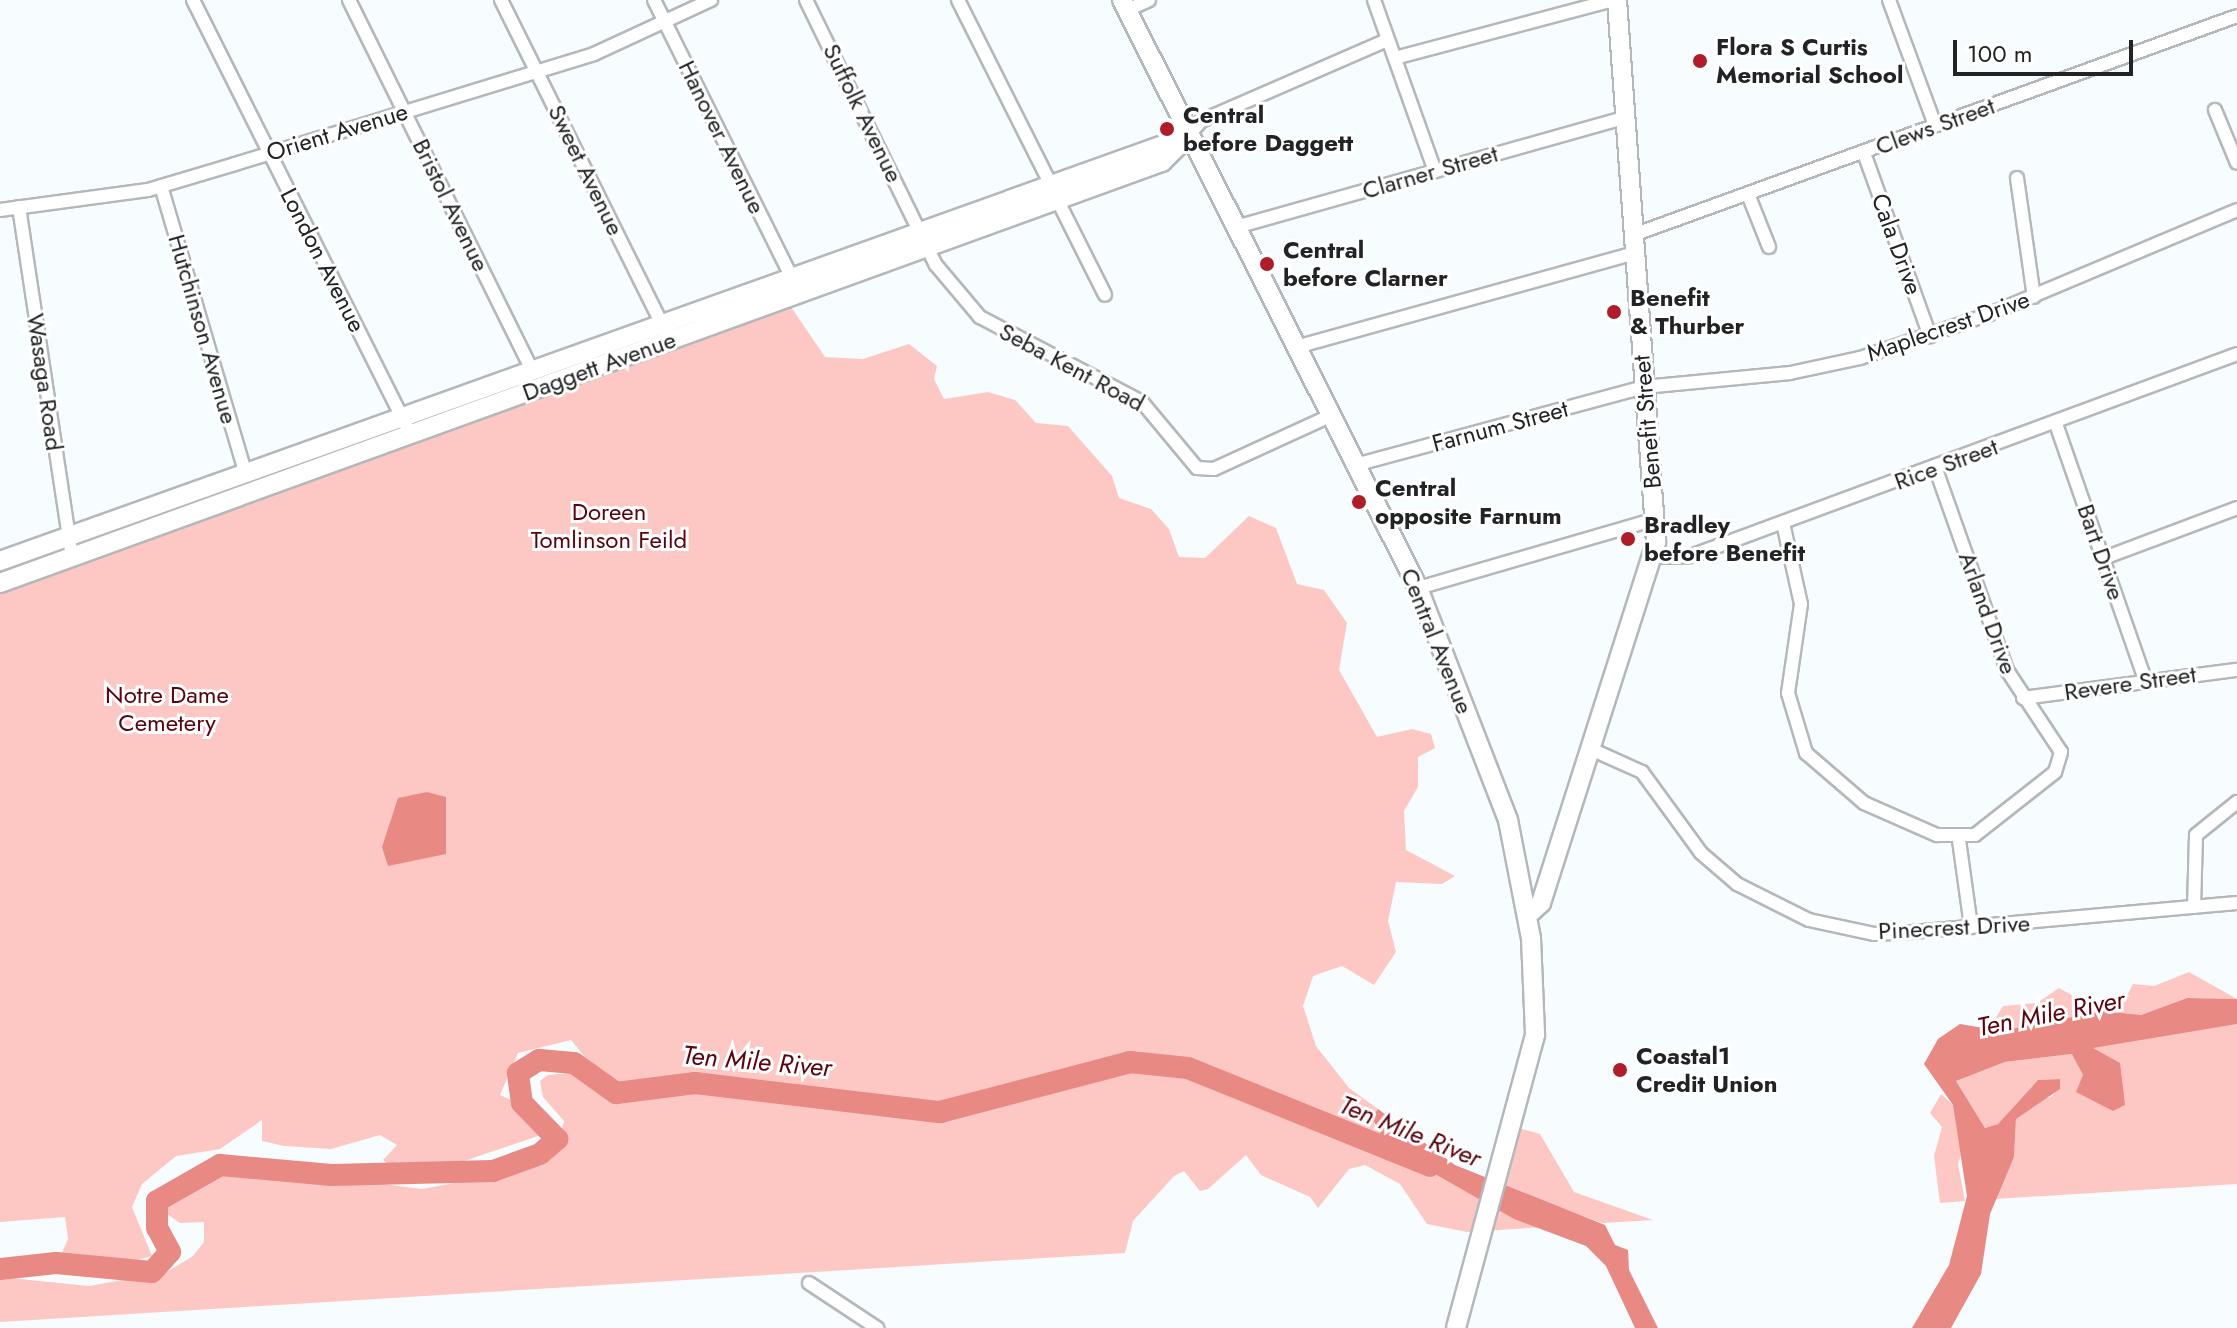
<!DOCTYPE html>
<html>
<head>
<meta charset="utf-8">
<style>
  body { margin:0 }
  #map { position:relative; width:2237px; height:1328px; overflow:hidden; background:#f7fcfe; font-family:Jost,sans-serif }
  div>[style] { position:absolute }
  .green>* { inset:0; background:#fdc8c3 }
  .water>* { inset:0; background:#e98984 }
  .river>* { height:22px; margin:-11px; padding:0 11px; transform-origin:11px; border-radius:11px; background:#e98984 }
  .roads { filter:drop-shadow(2px 0 #b4b8bb) drop-shadow(-2px 0 #b4b8bb) drop-shadow(0 2px #b4b8bb) drop-shadow(0 -2px #b4b8bb) }
  .street>* { height:12px; margin:-6px; padding:0 6px; transform-origin:6px; border-radius:6px; background:#fff }
  .secondary>* { height:18px; margin:-9px; padding:0 9px; transform-origin:9px; border-radius:9px; background:#fff }
  .dots>* { width:22px; height:22px; translate:-50% -50%; box-sizing:border-box; border:4px solid #fff; border-radius:50% }
  span { translate:-50% -50%; white-space:nowrap; text-align:center; line-height:1.15; -webkit-text-stroke:6px #fff; paint-order:stroke }
  .poi-label { font-size:24px; color:#212324; font-weight:700 }
  .left { translate:0 -50%; text-align:left }
  .street-label { font-size:24px; color:#212324 }
  .park-label { font-size:24px; color:#5b020d }
  .water-label { font-size:26px; color:#5c030d; font-style:italic }
  .scale { position:absolute; left:1953px; top:40px; width:180px; height:36px; box-sizing:border-box; border:4px solid #212324; border-top:0; padding-left:10px; font-size:24px; line-height:28px; white-space:nowrap; color:#212324; -webkit-text-stroke:6px #fff; paint-order:stroke }
</style>
</head>
<body>
<div id="map">
  <div class="green">
    <div style="clip-path:polygon(785px 298px,825px 357px,863px 359px,909px 344px,937px 366px,934px 379px,944px 399px,988px 392px,1015px 400px,1036px 423px,1068px 426px,1112px 476px,1119px 498px,1151px 509px,1169px 529px,1179px 557px,1205px 558px,1249px 516px,1276px 528px,1297px 584px,1324px 590px,1347px 623px,1339px 670px,1377px 737px,1412px 729px,1431px 734px,1435px 748px,1418px 757px,1418px 787px,1404px 811px,1406px 850px,1455px 876px,1442px 884px,1396px 882px,1388px 921px,1396px 952px,1374px 985px,1342px 966px,1313px 976px,1303px 1006px,1316px 1046px,1349px 1088px,1378px 1109px,1374px 1125px,1394px 1147px,1514px 1219px,1544px 1227px,1467px 1232px,1427px 1224px,1400px 1184px,1365px 1165px,1349px 1169px,1318px 1208px,1310px 1197px,1261px 1175px,1246px 1155px,1208px 1189px,1200px 1191px,1184px 1171px,1174px 1176px,1133px 1221px,1125px 1253px,0 1322px,0 1277px,89px 1286px,167px 1272px,193px 1256px,204px 1242px,204px 1222px,180px 1223px,160px 1209px,169px 1191px,191px 1178px,217px 1172px,320px 1176px,422px 1189px,481px 1178px,558px 1144px,564px 1121px,543px 1097px,540px 1081px,548px 1075px,570px 1073px,600px 1090px,609px 1086px,571px 1040px,518px 1053px,500px 1095px,540px 1113px,541px 1135px,458px 1163px,396px 1170px,383px 1160px,397px 1145px,380px 1135px,331px 1149px,284px 1146px,262px 1141px,262px 1120px,220px 1149px,176px 1156px,142px 1184px,132px 1207px,152px 1256px,126px 1263px,59px 1259px,68px 1239px,65px 1217px,0 1222px,0 593px)"></div>
    <div style="clip-path:polygon(2189px 972px,2237px 999px,2187px 998px,2141px 1015px,2103px 1011px,2001px 1031px,1991px 1026px,2003px 1006px,2037px 1003px,2059px 988px,2091px 1006px,2120px 1009px,2133px 984px,2154px 986px)"></div>
    <div style="clip-path:polygon(2237px 1024px,2237px 1184px,1995px 1199px,2014px 1157px,2016px 1119px,2032px 1102px,2053px 1096px,2059px 1079px,2038px 1080px,1998px 1124px,1985px 1128px,1956px 1081px,2005px 1062px,2073px 1054px,2083px 1075px,2096px 1056px,2092px 1048px,2105px 1043px)"></div>
    <div style="clip-path:polygon(1941px 1094px,1953px 1105px,1964px 1146px,1958px 1164px,1965px 1201px,1940px 1203px,1934px 1156px,1942px 1127px,1930px 1113px)"></div>
    <div style="clip-path:polygon(1511px 1126px,1540px 1134px,1574px 1192px,1653px 1220px,1602px 1223px,1506px 1188px,1494px 1180px)"></div>
  </div>
  <div class="water">
    <div style="clip-path:polygon(427px 792px,446px 797px,446px 854px,388px 866px,382px 847px,398px 798px)"></div>
    <div style="clip-path:polygon(2187px 998px,2237px 999px,2237px 1024px,2093px 1048px,2120px 1063px,2125px 1105px,2113px 1111px,2076px 1092px,2083px 1075px,2072px 1054px,2005px 1062px,1956px 1081px,1985px 1128px,1998px 1124px,2038px 1080px,2060px 1079px,2060px 1089px,2016px 1119px,2014px 1157px,1990px 1214px,1981px 1274px,1951px 1328px,1912px 1328px,1949px 1265px,1967px 1196px,1953px 1105px,1924px 1064px,1938px 1039px,1960px 1024px,2001px 1031px,2103px 1011px,2141px 1015px)"></div>
    <div style="clip-path:polygon(1378px 1109px,1455px 1165px,1605px 1225px,1615px 1245px,1628px 1250px,1629px 1270px,1658px 1328px,1635px 1328px,1606px 1266px,1586px 1246px,1514px 1219px,1421px 1166px,1383px 1138px,1372px 1118px)"></div>
  </div>
  <div class="river">
    <div style="left:0;top:1269px;width:56px;rotate:-6.1deg"></div>
    <div style="left:56px;top:1263px;width:96px;rotate:5.4deg"></div>
    <div style="left:152px;top:1272px;width:27px;rotate:-48deg"></div>
    <div style="left:170px;top:1252px;width:27px;rotate:-118deg"></div>
    <div style="left:157px;top:1228px;width:27px;rotate:-90deg"></div>
    <div style="left:157px;top:1201px;width:73px;rotate:-29.7deg"></div>
    <div style="left:220px;top:1165px;width:112px;rotate:5.1deg"></div>
    <div style="left:332px;top:1175px;width:161px;rotate:-1.4deg"></div>
    <div style="left:493px;top:1171px;width:50px;rotate:-19.9deg"></div>
    <div style="left:540px;top:1154px;width:23px;rotate:-41deg"></div>
    <div style="left:557px;top:1139px;width:50px;rotate:-134.2deg"></div>
    <div style="left:522px;top:1103px;width:30px;rotate:-98deg"></div>
    <div style="left:518px;top:1073px;width:25px;rotate:-32deg"></div>
    <div style="left:539px;top:1060px;width:35px;rotate:5deg"></div>
    <div style="left:574px;top:1063px;width:52px;rotate:35.5deg"></div>
    <div style="left:616px;top:1093px;width:80px;rotate:-7.2deg"></div>
    <div style="left:695px;top:1083px;width:247px;rotate:6.8deg"></div>
    <div style="left:940px;top:1112px;width:196px;rotate:-14.7deg"></div>
    <div style="left:1130px;top:1062px;width:58px;rotate:5.9deg"></div>
    <div style="left:1188px;top:1068px;width:261px;rotate:22deg"></div>
  </div>
  <div class="roads">
    <div class="street">
      <div style="left:193px;top:0;width:485px;rotate:63.4deg"></div>
      <div style="left:349px;top:0;width:411px;rotate:63.7deg"></div>
      <div style="left:501px;top:0;width:369px;rotate:63.6deg"></div>
      <div style="left:654px;top:0;width:306px;rotate:63.6deg"></div>
      <div style="left:806px;top:0;width:295px;rotate:63.9deg"></div>
      <div style="left:936px;top:265px;width:68px;rotate:49.8deg"></div>
      <div style="left:980px;top:317px;width:183px;rotate:27.7deg"></div>
      <div style="left:1142px;top:402px;width:86px;rotate:50.2deg"></div>
      <div style="left:1197px;top:468px;width:17px;rotate:3deg"></div>
      <div style="left:1214px;top:469px;width:128px;rotate:-24.6deg"></div>
      <div style="left:958px;top:0;width:203px;rotate:63.3deg"></div>
      <div style="left:1374px;top:0;width:182px;rotate:70.4deg"></div>
      <div style="left:1889px;top:0;width:133px;rotate:69.8deg"></div>
      <div style="left:1127px;top:10px;width:24px;rotate:-24deg"></div>
      <div style="left:1395px;top:58px;width:226px;rotate:-14.9deg"></div>
      <div style="left:2215px;top:110px;width:57px;rotate:67.5deg"></div>
      <div style="left:1188px;top:136px;width:20px;rotate:-49deg"></div>
      <div style="left:1201px;top:121px;width:203px;rotate:-23.5deg"></div>
      <div style="left:1864px;top:153px;width:195px;rotate:70.2deg"></div>
      <div style="left:2017px;top:178px;width:120px;rotate:81.9deg"></div>
      <div style="left:161px;top:186px;width:298px;rotate:73.6deg"></div>
      <div style="left:1748px;top:194px;width:57px;rotate:68.4deg"></div>
      <div style="left:1057px;top:199px;width:107px;rotate:63.4deg"></div>
      <div style="left:19px;top:207px;width:354px;rotate:81.4deg"></div>
      <div style="left:0;top:210px;width:149px;rotate:-7.7deg"></div>
      <div style="left:148px;top:190px;width:91px;rotate:-16.6deg"></div>
      <div style="left:235px;top:164px;width:375px;rotate:-17deg"></div>
      <div style="left:594px;top:54px;width:129px;rotate:-24.8deg"></div>
      <div style="left:1236px;top:227px;width:404px;rotate:-15.7deg"></div>
      <div style="left:1633px;top:235px;width:642px;rotate:-19.93deg"></div>
      <div style="left:1296px;top:347px;width:351px;rotate:-15.5deg"></div>
      <div style="left:2056px;top:424px;width:271px;rotate:70.8deg"></div>
      <div style="left:1355px;top:465px;width:299px;rotate:-15.1deg"></div>
      <div style="left:1644px;top:387px;width:147px;rotate:-5.5deg"></div>
      <div style="left:1790px;top:373px;width:72px;rotate:-12.1deg"></div>
      <div style="left:1860px;top:358px;width:137px;rotate:-18.7deg"></div>
      <div style="left:1990px;top:314px;width:268px;rotate:-22.8deg"></div>
      <div style="left:1783px;top:523px;width:83px;rotate:77.5deg"></div>
      <div style="left:1801px;top:604px;width:90px;rotate:98.3deg"></div>
      <div style="left:1788px;top:693px;width:63px;rotate:73.3deg"></div>
      <div style="left:1806px;top:753px;width:77px;rotate:40.8deg"></div>
      <div style="left:1864px;top:803px;width:80px;rotate:23.7deg"></div>
      <div style="left:1937px;top:835px;width:38px"></div>
      <div style="left:1975px;top:835px;width:102px;rotate:-38.2deg"></div>
      <div style="left:2055px;top:772px;width:21px;rotate:-73deg"></div>
      <div style="left:2061px;top:752px;width:98px;rotate:-123.4deg"></div>
      <div style="left:2007px;top:670px;width:215px;rotate:-109.5deg"></div>
      <div style="left:1652px;top:557px;width:39px;rotate:-1deg"></div>
      <div style="left:1691px;top:556px;width:582px;rotate:-20.3deg"></div>
      <div style="left:2104px;top:558px;width:142px;rotate:-20.6deg"></div>
      <div style="left:1418px;top:588px;width:247px;rotate:-16.2deg"></div>
      <div style="left:2023px;top:698px;width:216px;rotate:-7.5deg"></div>
      <div style="left:1593px;top:750px;width:54px;rotate:24.2deg"></div>
      <div style="left:1642px;top:772px;width:100px;rotate:53.9deg"></div>
      <div style="left:1701px;top:853px;width:48px;rotate:40.7deg"></div>
      <div style="left:1737px;top:884px;width:80px;rotate:26.6deg"></div>
      <div style="left:1809px;top:920px;width:66px;rotate:12.2deg"></div>
      <div style="left:1874px;top:934px;width:38px;rotate:-3deg"></div>
      <div style="left:1912px;top:932px;width:326px;rotate:-5.1deg"></div>
      <div style="left:1959px;top:840px;width:88px;rotate:82.1deg"></div>
      <div style="left:2194px;top:907px;width:72px;rotate:-88.4deg"></div>
      <div style="left:2196px;top:835px;width:53px;rotate:-38.8deg"></div>
      <div style="left:809px;top:1283px;width:82px;rotate:33.5deg"></div>
    </div>
    <div class="secondary">
      <div style="left:1122px;top:0;width:658px;rotate:63.28deg"></div>
      <div style="left:1418px;top:588px;width:249px;rotate:68.8deg"></div>
      <div style="left:1508px;top:820px;width:120px;rotate:79deg"></div>
      <div style="left:1531px;top:938px;width:97px;rotate:87.6deg"></div>
      <div style="left:1535px;top:1035px;width:303px;rotate:105.1deg"></div>
      <div style="left:0;top:561px;width:1262px;rotate:-19.68deg"></div>
      <div style="left:0;top:583px;width:1236px;rotate:-19.92deg"></div>
      <div style="left:1162px;top:162px;width:37px;rotate:-45deg"></div>
      <div style="left:1527px;top:916px;width:19px;rotate:-43deg"></div>
      <div style="left:1541px;top:903px;width:379px;rotate:-72.3deg"></div>
      <div style="left:1656px;top:542px;width:543px;rotate:-94.12deg"></div>
    </div>
  </div>
  <div class="dots">
    <div style="left:1700px;top:61px;background:#b01d29"></div>
    <div style="left:1167px;top:129px;background:#b01d29"></div>
    <div style="left:1267px;top:264px;background:#b01d29"></div>
    <div style="left:1614px;top:312px;background:#b01d29"></div>
    <div style="left:1359px;top:502px;background:#b01d29"></div>
    <div style="left:1628px;top:539px;background:#b01d29"></div>
    <div style="left:1620px;top:1070px;background:#b01d29"></div>
  </div>
  <div class="poi-label">
    <span class="left" style="left:1716px;top:61px">Flora S Curtis<br>Memorial School</span>
    <span class="left" style="left:1183px;top:129px">Central<br>before Daggett</span>
    <span class="left" style="left:1283px;top:264px">Central<br>before Clarner</span>
    <span class="left" style="left:1630px;top:312px">Benefit<br>&amp; Thurber</span>
    <span class="left" style="left:1375px;top:502px">Central<br>opposite Farnum</span>
    <span class="left" style="left:1644px;top:539px">Bradley<br>before Benefit</span>
    <span class="left" style="left:1636px;top:1070px">Coastal1<br>Credit Union</span>
  </div>
  <div class="street-label">
    <span style="left:863px;top:113px;rotate:64deg">Suffolk Avenue</span>
    <span style="left:1935px;top:126px;rotate:-20deg">Clews Street</span>
    <span style="left:337px;top:132px;rotate:-17deg">Orient Avenue</span>
    <span style="left:722px;top:137px;rotate:64deg">Hanover Avenue</span>
    <span style="left:586px;top:170px;rotate:64deg">Sweet Avenue</span>
    <span style="left:1430px;top:172px;rotate:-16deg">Clarner Street</span>
    <span style="left:451px;top:205px;rotate:64deg">Bristol Avenue</span>
    <span style="left:1897px;top:244px;rotate:70deg">Cala Drive</span>
    <span style="left:323px;top:260px;rotate:63deg">London Avenue</span>
    <span style="left:1948px;top:326px;rotate:-19deg">Maplecrest Drive</span>
    <span style="left:203px;top:329px;rotate:74deg">Hutchinson Avenue</span>
    <span style="left:599px;top:366px;rotate:-20deg">Daggett Avenue</span>
    <span style="left:1072px;top:367px;rotate:28deg">Seba Kent Road</span>
    <span style="left:45px;top:382px;rotate:82deg">Wasaga Road</span>
    <span style="left:1647px;top:422px;rotate:-95deg">Benefit Street</span>
    <span style="left:1500px;top:426px;rotate:-15deg">Farnum Street</span>
    <span style="left:1946px;top:464px;rotate:-20deg">Rice Street</span>
    <span style="left:2101px;top:552px;rotate:71deg">Bart Drive</span>
    <span style="left:1988px;top:613px;rotate:70deg">Arland Drive</span>
    <span style="left:1437px;top:641px;rotate:68deg">Central Avenue</span>
    <span style="left:2130px;top:683px;rotate:-8deg">Revere Street</span>
    <span style="left:1954px;top:927px;rotate:-3deg">Pinecrest Drive</span>
  </div>
  <div class="park-label">
    <span style="left:609px;top:526px">Doreen<br>Tomlinson Feild</span>
    <span style="left:167px;top:709px">Notre Dame<br>Cemetery</span>
  </div>
  <div class="water-label">
    <span style="left:2051px;top:1014px;rotate:-11deg">Ten Mile River</span>
    <span style="left:757px;top:1062px;rotate:5deg">Ten Mile River</span>
    <span style="left:1410px;top:1132px;rotate:22deg">Ten Mile River</span>
  </div>
  <div class="scale">100 m</div>
</div>
</body>
</html>
